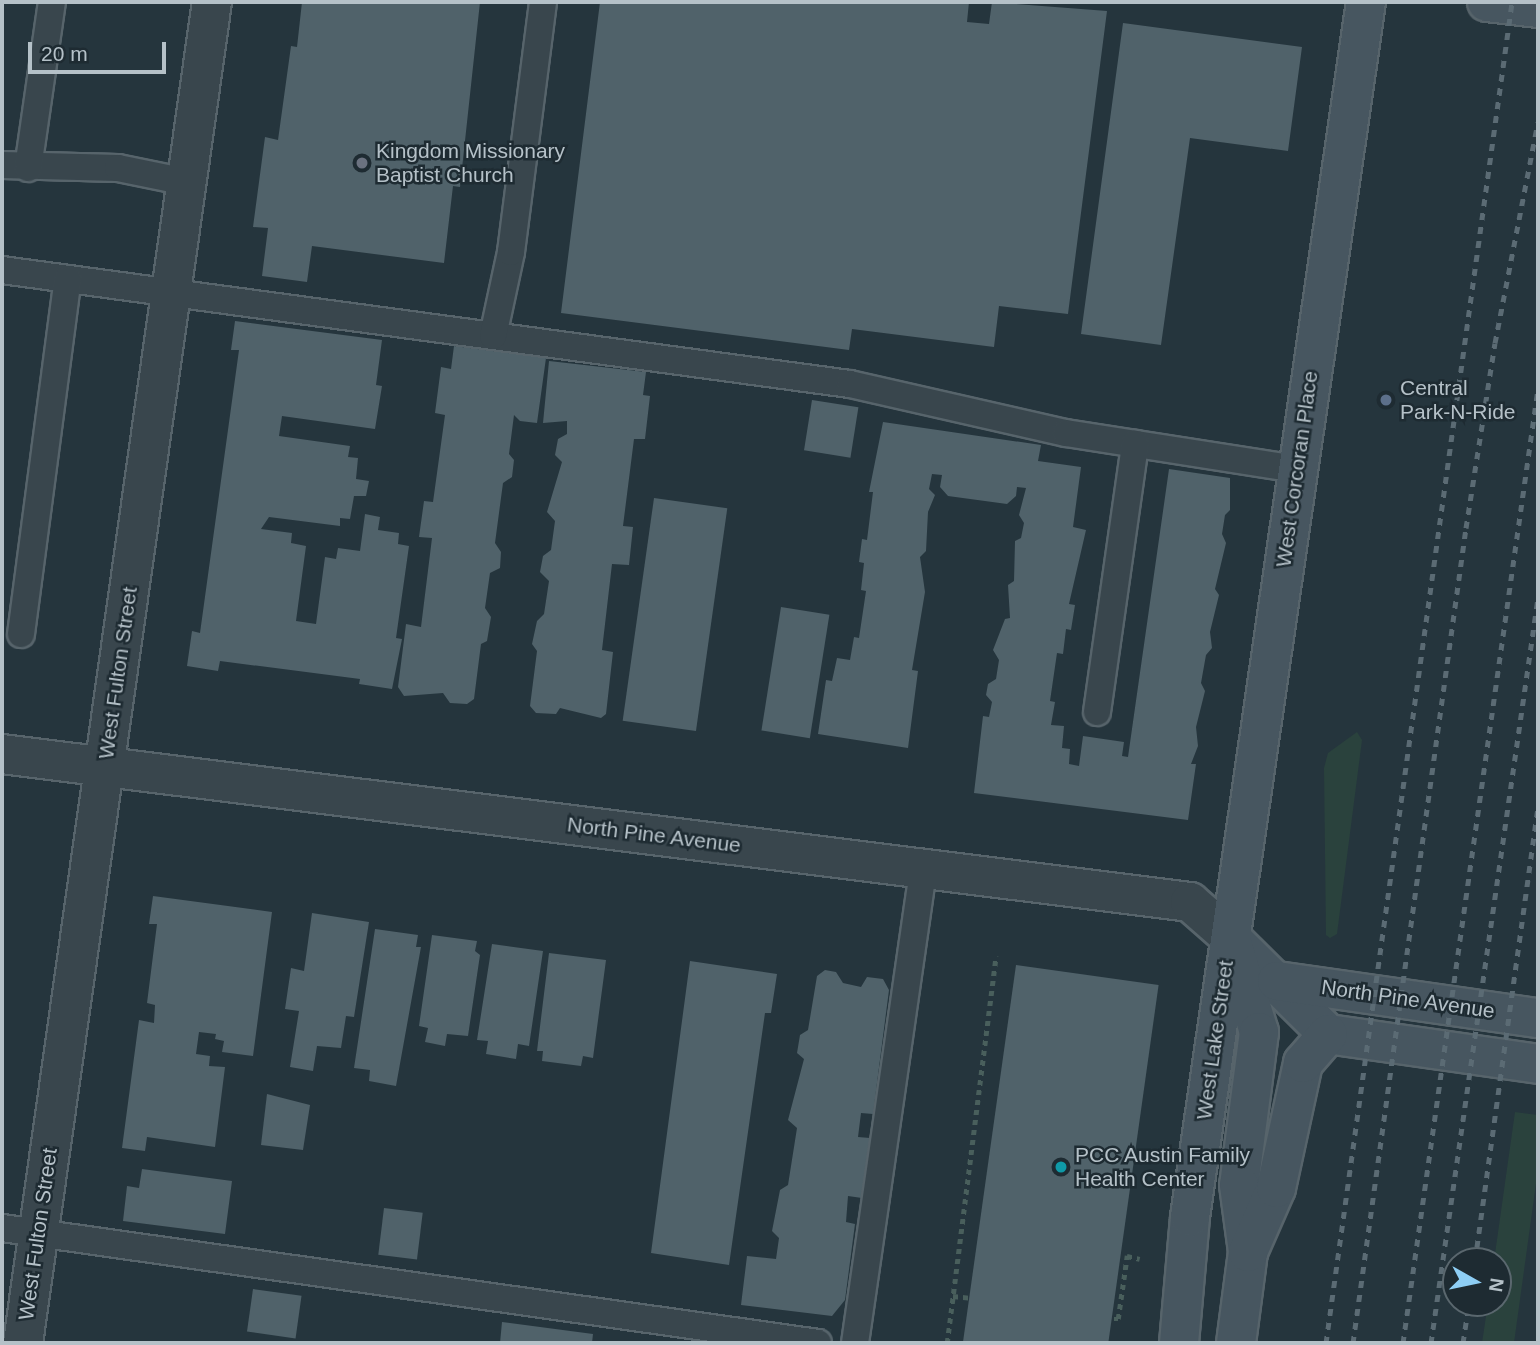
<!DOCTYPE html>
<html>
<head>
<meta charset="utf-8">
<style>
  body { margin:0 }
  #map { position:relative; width:1540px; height:1345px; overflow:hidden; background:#25353d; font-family:Helvetica,sans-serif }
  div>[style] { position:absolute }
  .green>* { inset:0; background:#2a423d }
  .building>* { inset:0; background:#50626a; transform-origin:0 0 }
  .path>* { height:4.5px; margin-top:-2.25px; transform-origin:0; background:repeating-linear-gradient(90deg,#495f5c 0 5px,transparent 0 10px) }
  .roads { filter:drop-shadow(2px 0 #57646b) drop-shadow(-2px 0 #57646b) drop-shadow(0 2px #57646b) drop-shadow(0 -2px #57646b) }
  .lane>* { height:26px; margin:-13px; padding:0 13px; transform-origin:13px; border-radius:13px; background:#39464d }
  .street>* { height:38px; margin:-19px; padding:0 19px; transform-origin:19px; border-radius:19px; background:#39464d }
  .secondary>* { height:38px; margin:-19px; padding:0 19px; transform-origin:19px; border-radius:19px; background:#475660 }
  .rail>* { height:5px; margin-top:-2.5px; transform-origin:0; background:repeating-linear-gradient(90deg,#5b6b74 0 7px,transparent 0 14px) }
  .dots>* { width:19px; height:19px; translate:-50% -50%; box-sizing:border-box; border:4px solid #1e2b32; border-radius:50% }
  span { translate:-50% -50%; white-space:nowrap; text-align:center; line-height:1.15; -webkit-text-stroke:5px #1e2b32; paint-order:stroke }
  .poi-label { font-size:21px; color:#b5c1c8 }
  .left { translate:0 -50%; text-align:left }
  .street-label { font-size:21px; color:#b5c1c8 }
  .frame { position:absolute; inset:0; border:4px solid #b5c1c8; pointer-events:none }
  .north { position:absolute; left:1442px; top:1247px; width:70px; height:70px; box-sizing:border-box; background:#1e2b32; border:2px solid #5a676e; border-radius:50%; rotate:99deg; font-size:19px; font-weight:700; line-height:28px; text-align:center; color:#b5c1c8 }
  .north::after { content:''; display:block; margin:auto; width:24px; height:32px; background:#8ecef4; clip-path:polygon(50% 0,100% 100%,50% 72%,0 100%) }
  .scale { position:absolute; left:28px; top:42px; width:138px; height:32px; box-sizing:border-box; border:4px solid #b5c1c8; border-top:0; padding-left:9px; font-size:21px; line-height:24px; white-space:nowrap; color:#b5c1c8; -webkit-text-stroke:5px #1e2b32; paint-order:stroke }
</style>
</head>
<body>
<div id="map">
  <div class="green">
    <div style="clip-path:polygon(1357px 732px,1362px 740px,1337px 934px,1330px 938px,1326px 935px,1324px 768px,1328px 753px)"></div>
    <div style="clip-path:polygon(1515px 1112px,1538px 1115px,1538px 1169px,1514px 1343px,1482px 1343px,1488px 1303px,1498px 1303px,1498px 1261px,1494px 1261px)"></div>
  </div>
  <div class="building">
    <div style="clip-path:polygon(302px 2px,480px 2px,460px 187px,453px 186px,444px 263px,312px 246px,307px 282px,262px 276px,268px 228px,253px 227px,265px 137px,278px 140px,291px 46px,297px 47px)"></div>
    <div style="clip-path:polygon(600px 2px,969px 2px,967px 22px,989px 24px,992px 2px,1107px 11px,1068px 314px,999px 306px,994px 347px,852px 329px,849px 350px,561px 313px)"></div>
    <div style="clip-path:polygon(1123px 23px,1302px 47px,1288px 151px,1190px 138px,1161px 345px,1081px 334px)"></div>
    <div style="clip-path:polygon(235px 321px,382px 340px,376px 385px,382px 386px,375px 429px,282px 416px,279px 436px,350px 446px,348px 457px,358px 458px,356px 479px,369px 481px,366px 496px,354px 496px,350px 519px,340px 518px,340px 526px,269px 517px,261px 529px,292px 533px,291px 543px,306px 546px,296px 621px,316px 624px,325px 557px,336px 559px,338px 548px,360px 551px,365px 514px,380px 517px,378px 530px,399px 533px,398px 544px,409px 546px,396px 638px,402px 639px,392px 689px,359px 684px,360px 679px,220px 661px,218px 671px,187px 666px,192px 631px,200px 633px,239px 350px,231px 350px)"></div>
    <div style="clip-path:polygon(454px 346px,546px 358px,537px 423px,520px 421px,514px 415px,509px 454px,514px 460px,512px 477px,503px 483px,495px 543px,501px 552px,500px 568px,490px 573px,485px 608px,491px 617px,487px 641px,481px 644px,474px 699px,467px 704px,450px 703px,443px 693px,404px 696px,398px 687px,406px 624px,421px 627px,432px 538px,419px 537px,424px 501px,433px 502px,445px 415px,435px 413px,441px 367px,451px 369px)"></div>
    <div style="clip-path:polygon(549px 361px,646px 372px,643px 395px,650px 396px,645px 439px,634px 439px,623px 526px,633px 527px,629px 565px,612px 564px,602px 650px,613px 652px,606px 714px,601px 718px,560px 708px,556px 714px,536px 713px,530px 706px,537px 651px,532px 644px,537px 621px,544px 614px,549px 581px,540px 572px,543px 556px,551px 550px,555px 521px,547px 512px,562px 462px,555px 455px,558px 439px,567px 434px,567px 421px,543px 423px)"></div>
    <div style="left:812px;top:400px;width:47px;height:51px;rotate:9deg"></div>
    <div style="clip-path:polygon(883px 422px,1041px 445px,1038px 461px,1081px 467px,1073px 527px,1086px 530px,1069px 604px,1075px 605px,1071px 630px,1066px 629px,1063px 654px,1057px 653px,1050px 701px,1055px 702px,1051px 725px,1064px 726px,1062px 748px,1070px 749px,1069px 764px,1079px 766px,1083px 736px,1124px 742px,1122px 756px,1128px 757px,1169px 469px,1230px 478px,1230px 510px,1225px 515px,1222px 534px,1226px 543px,1215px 589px,1219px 595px,1210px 632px,1212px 648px,1206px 655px,1201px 683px,1205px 691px,1196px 727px,1198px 746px,1191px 764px,1196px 764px,1188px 820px,974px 793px,983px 716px,989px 717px,992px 702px,986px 695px,988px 684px,996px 679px,999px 660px,993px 650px,1005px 619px,1010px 618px,1008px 585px,1014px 581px,1015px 541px,1021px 538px,1024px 523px,1019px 515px,1026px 488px,1017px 487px,1016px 496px,1007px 504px,948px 496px,940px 487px,942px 475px,932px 474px,929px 489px,935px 495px,928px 512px,926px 551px,920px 557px,925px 592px,912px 670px,918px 671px,908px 748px,818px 734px,826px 680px,832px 681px,837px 658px,850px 660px,854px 637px,859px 638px,866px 591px,861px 590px,864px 563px,859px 562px,862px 539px,867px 540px,873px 492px,869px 492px)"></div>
    <div style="left:654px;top:498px;width:74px;height:225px;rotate:8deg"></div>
    <div style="left:781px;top:607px;width:49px;height:125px;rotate:9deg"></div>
    <div style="clip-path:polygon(153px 896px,272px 912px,253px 1056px,222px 1052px,224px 1041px,215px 1039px,216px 1034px,199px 1032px,196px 1054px,210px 1056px,209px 1066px,225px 1067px,215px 1147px,147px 1137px,145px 1151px,122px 1148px,139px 1020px,154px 1023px,155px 1005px,147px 1003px,157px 924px,149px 924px)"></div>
    <div style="clip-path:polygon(312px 913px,369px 922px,354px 1017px,346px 1016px,341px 1048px,317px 1046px,313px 1071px,290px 1067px,299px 1011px,285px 1009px,291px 968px,304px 971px)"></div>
    <div style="clip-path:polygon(375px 929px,418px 935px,416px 947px,421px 947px,396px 1086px,369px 1081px,370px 1070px,354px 1068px)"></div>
    <div style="clip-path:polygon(432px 935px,477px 941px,475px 951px,480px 955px,468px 1036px,447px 1034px,445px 1046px,425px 1042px,428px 1028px,419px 1026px)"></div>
    <div style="clip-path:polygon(492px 944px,543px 951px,529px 1046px,518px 1044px,516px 1059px,486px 1054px,488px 1041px,477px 1040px)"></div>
    <div style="clip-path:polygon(549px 953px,606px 960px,593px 1058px,583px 1056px,581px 1066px,542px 1061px,543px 1051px,537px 1051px)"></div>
    <div style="clip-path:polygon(690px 961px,777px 974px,771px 1013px,765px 1013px,729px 1265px,651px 1253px)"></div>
    <div style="left:1016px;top:965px;width:144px;height:381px;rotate:8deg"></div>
    <div style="clip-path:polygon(825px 970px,836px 972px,843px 983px,861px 987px,867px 977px,883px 979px,889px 990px,873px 1114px,861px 1113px,858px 1137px,870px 1138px,862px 1198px,848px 1196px,846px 1222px,855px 1224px,845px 1300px,832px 1316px,741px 1305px,747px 1256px,776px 1259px,779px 1238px,772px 1231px,780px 1190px,788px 1185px,797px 1128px,788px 1120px,804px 1059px,797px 1053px,800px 1035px,808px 1030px,817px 976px)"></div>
    <div style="clip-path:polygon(267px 1094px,310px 1105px,303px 1150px,261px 1145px)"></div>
    <div style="clip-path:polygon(142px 1169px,232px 1181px,225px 1234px,123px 1221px,127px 1186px,139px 1188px)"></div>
    <div style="left:384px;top:1208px;width:39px;height:47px;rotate:7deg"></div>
    <div style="left:253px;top:1289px;width:49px;height:43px;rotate:8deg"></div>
    <div style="clip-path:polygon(502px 1322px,593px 1334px,592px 1343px,500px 1343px)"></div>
  </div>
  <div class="path">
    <div style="left:953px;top:1296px;width:18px;rotate:6deg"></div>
    <div style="left:1114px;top:1319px;width:4px"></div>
    <div style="left:1118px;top:1319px;width:64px;rotate:-81.9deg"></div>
    <div style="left:1127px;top:1256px;width:13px;rotate:13deg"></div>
    <div style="left:947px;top:1343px;width:390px;rotate:-82.8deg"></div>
  </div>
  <div class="roads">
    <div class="lane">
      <div style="left:2px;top:165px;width:116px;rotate:1.5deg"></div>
      <div style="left:118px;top:168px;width:70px;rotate:11.5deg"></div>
      <div style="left:28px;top:168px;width:168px;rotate:-81.8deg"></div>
      <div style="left:2px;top:270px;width:856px;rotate:7.66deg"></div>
      <div style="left:850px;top:384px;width:221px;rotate:12.8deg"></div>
      <div style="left:1066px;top:433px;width:234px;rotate:8.9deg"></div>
      <div style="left:493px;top:336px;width:86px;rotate:-77.9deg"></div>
      <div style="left:511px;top:252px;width:252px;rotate:-82.7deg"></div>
      <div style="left:21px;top:634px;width:358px;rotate:-82.5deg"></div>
      <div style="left:1097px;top:712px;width:271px;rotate:-81.9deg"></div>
      <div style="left:2px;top:1228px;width:824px;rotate:8.02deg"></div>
      <div style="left:855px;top:1343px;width:481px;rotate:-81.8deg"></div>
    </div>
    <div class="street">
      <div style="left:2px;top:754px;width:1197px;rotate:7.1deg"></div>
      <div style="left:1190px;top:902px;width:53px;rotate:41.2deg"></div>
      <div style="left:23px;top:1343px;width:1354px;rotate:-81.98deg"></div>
    </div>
    <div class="secondary">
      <div style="left:1487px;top:2px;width:51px;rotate:6.7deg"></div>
      <div style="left:1232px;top:939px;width:135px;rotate:44.7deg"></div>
      <div style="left:1328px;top:1034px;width:212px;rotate:8.1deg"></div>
      <div style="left:1233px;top:946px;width:90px;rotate:73.2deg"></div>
      <div style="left:1259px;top:1032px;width:154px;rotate:97.4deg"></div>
      <div style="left:1239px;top:1185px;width:68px;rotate:82.3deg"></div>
      <div style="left:1248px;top:1252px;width:92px;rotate:97.5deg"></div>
      <div style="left:1277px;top:981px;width:264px;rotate:8.1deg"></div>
      <div style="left:1248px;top:1252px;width:70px;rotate:-66.4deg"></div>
      <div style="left:1276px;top:1188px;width:128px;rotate:-77.8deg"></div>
      <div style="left:1303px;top:1063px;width:38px;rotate:-49deg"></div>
      <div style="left:1179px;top:1343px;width:126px;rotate:-85deg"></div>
      <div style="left:1190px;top:1217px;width:1228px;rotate:-81.76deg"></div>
    </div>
  </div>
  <div class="rail">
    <div style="left:1475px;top:1261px;width:457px;rotate:-82.1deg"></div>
    <div style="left:1326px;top:1343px;width:1354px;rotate:-82.1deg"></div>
    <div style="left:1353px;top:1343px;width:823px;rotate:-82.11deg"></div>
    <div style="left:1466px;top:528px;width:187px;rotate:-81.1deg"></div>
    <div style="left:1495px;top:343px;width:225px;rotate:-79deg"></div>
    <div style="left:1403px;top:1343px;width:964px;rotate:-81.95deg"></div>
    <div style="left:1431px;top:1343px;width:753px;rotate:-81.83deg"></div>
    <div style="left:1463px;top:1343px;width:40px;rotate:-81.5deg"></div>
  </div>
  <div class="dots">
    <div style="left:362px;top:163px;background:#6b7280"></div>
    <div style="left:1386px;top:400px;background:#5c6f8a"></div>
    <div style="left:1061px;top:1167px;background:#0f9aa8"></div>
  </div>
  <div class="poi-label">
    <span class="left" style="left:376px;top:163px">Kingdom Missionary<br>Baptist Church</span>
    <span class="left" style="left:1400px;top:400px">Central<br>Park-N-Ride</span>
    <span class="left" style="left:1075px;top:1167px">PCC Austin Family<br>Health Center</span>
  </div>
  <div class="street-label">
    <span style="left:1297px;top:469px;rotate:-82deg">West Corcoran Place</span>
    <span style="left:118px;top:673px;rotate:-82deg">West Fulton Street</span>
    <span style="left:654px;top:835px;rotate:7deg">North Pine Avenue</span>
    <span style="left:1408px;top:999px;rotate:8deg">North Pine Avenue</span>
    <span style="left:1215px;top:1040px;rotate:-82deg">West Lake Street</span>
    <span style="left:38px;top:1234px;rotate:-82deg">West Fulton Street</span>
  </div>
  <div class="frame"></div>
  <div class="north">N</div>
  <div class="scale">20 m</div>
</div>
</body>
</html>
